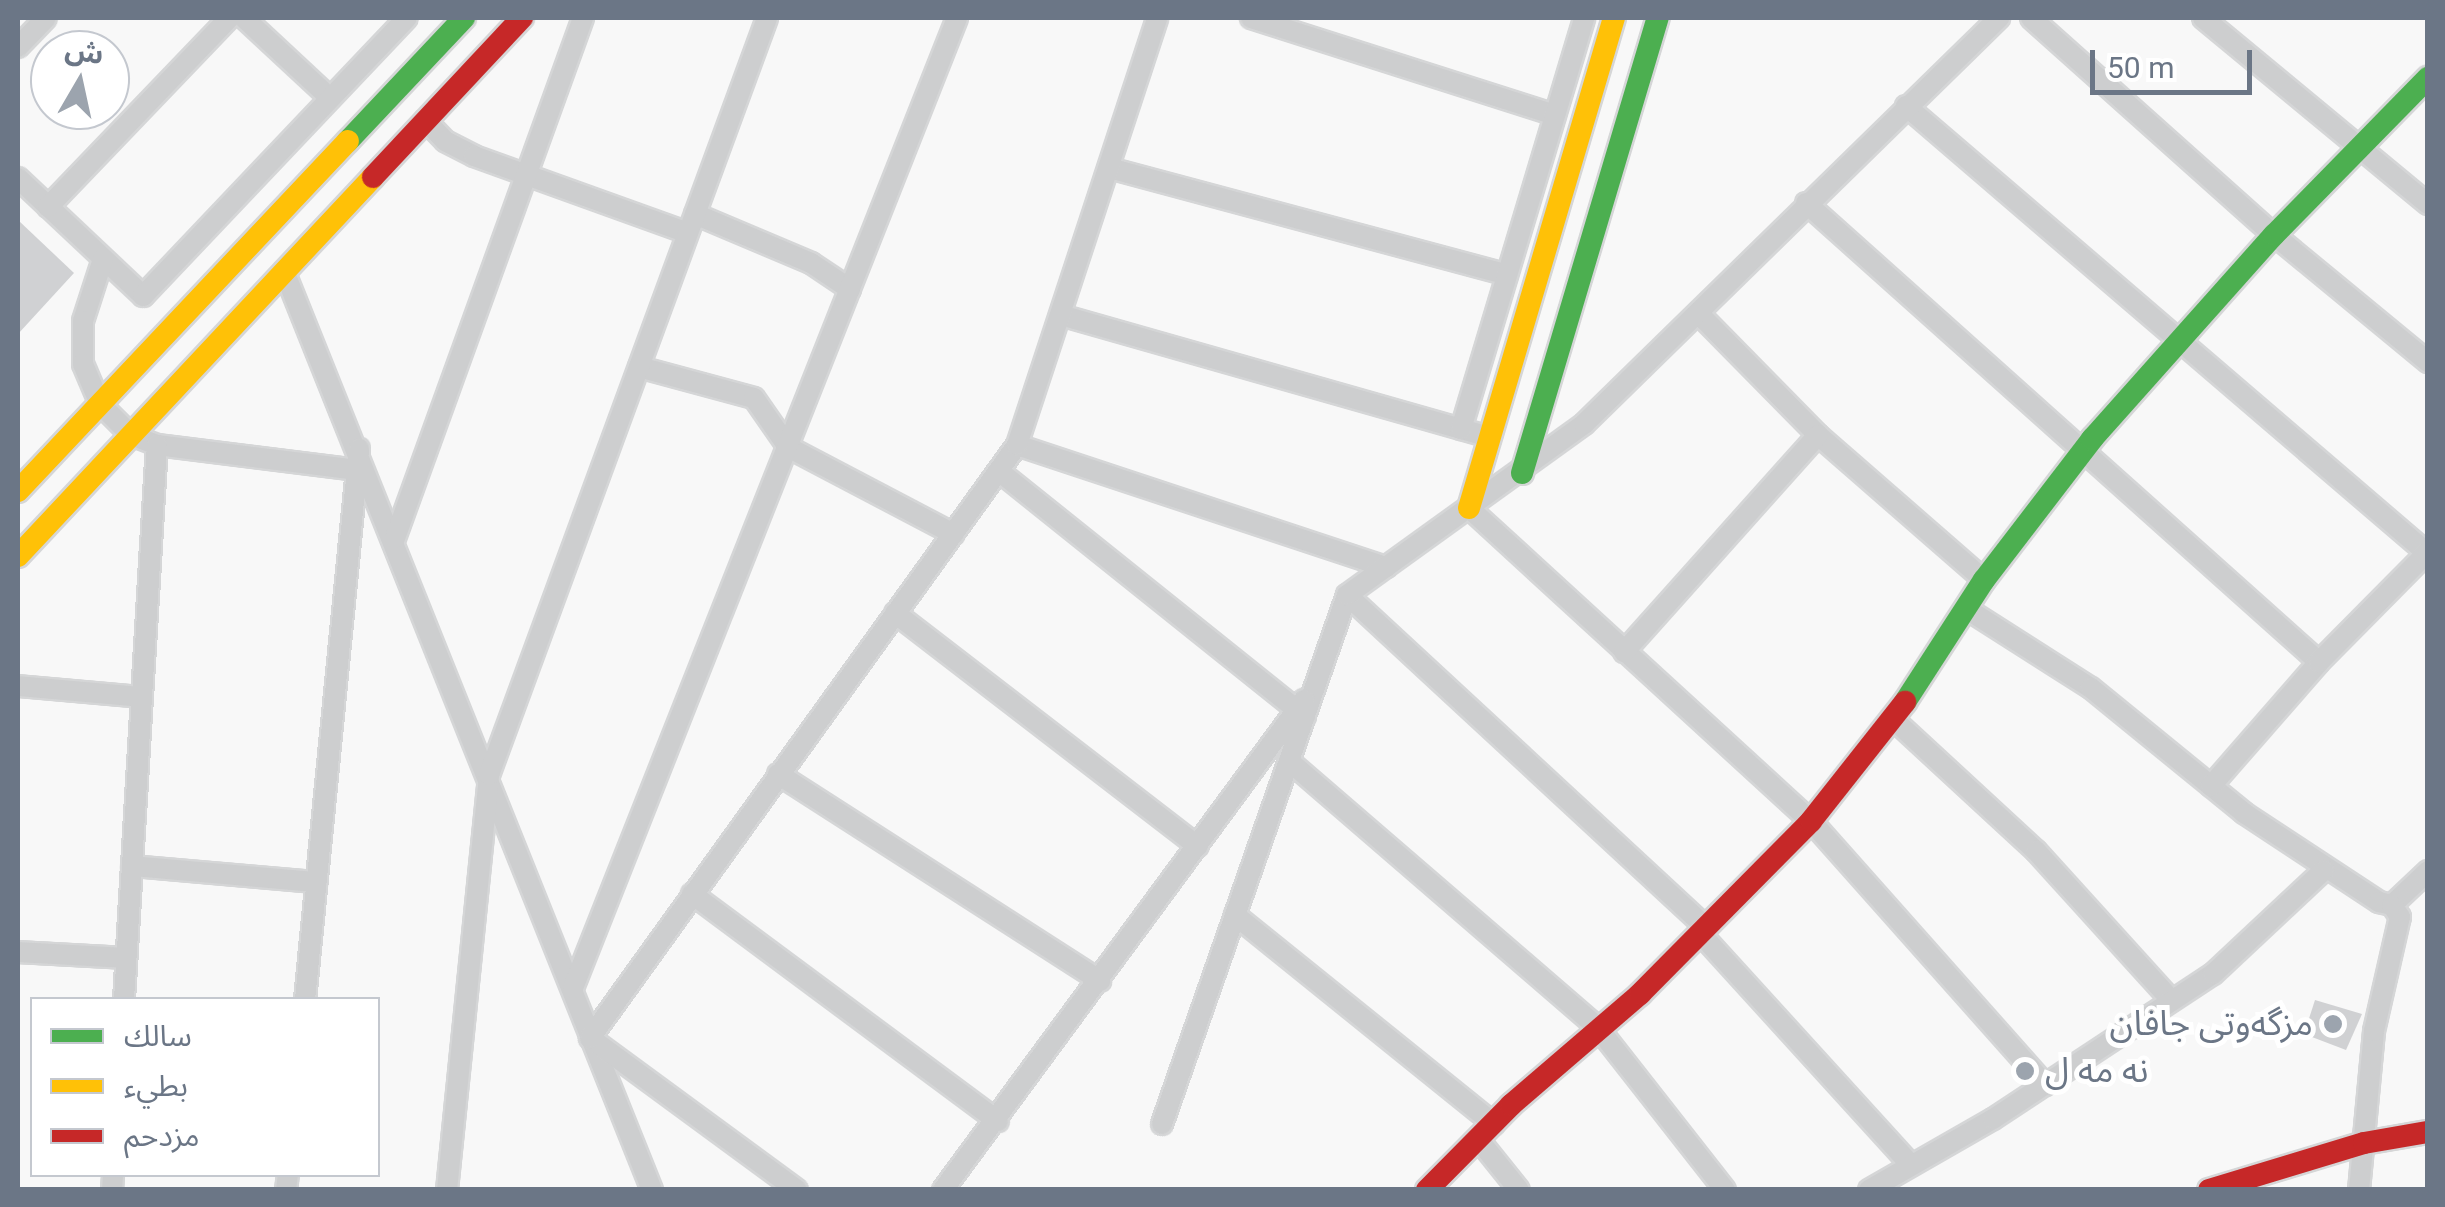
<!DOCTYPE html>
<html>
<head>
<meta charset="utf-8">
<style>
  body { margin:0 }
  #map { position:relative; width:2445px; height:1207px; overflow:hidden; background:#f8f8f8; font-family:Roboto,"Noto Sans Arabic",sans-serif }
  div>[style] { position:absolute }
  .building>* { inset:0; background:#d0d1d3 }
  .roads { filter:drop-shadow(2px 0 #d5d6d7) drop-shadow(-2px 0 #d5d6d7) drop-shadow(0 2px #d5d6d7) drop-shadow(0 -2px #d5d6d7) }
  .street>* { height:20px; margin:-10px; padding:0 10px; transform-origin:10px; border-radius:10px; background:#cdcecf }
  .fast>* { height:22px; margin:-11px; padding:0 11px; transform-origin:11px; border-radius:11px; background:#4caf50 }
  .slow>* { height:22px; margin:-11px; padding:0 11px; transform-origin:11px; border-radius:11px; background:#ffc107 }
  .jam>* { height:22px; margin:-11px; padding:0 11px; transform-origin:11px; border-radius:11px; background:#c62828 }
  .dots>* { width:28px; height:28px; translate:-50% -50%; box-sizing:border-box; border:5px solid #fff; border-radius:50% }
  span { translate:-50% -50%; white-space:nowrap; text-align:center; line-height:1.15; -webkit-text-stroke:10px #fff; paint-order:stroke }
  .poi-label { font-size:35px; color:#6b7686 }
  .right { translate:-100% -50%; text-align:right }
  .left { translate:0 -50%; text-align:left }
  .frame { position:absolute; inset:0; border:20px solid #6b7686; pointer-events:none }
  .legend { position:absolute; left:30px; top:997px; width:350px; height:180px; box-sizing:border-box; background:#fff; border:2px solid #c4c8cf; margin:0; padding:12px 18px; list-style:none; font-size:30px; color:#6b7686 }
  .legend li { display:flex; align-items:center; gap:20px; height:50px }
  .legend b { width:50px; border:2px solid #c4c8cf }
  .north { position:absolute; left:30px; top:30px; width:100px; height:100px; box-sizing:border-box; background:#fff; border:2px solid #c4c8cf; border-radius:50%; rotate:9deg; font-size:28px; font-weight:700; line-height:40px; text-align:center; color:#6b7686 }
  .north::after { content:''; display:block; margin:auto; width:35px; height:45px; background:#9ca4ae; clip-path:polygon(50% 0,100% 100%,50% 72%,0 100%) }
  .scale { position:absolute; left:2090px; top:50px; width:162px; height:45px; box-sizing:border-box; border:5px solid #6b7686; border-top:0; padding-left:12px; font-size:30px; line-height:35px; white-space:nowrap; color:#6b7686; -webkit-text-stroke:8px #fff; paint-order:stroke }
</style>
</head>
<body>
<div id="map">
  <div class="building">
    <div style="clip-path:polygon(18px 220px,74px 273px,18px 334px)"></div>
    <div style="clip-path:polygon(2315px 1000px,2362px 1014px,2346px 1050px,2304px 1034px)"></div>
  </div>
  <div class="roads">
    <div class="street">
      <div style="left:244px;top:18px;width:117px;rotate:42.9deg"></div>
      <div style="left:1251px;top:18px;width:319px;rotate:17.7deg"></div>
      <div style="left:2031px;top:18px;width:326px;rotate:41.8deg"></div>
      <div style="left:2274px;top:235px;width:200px;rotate:39.5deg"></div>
      <div style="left:2203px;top:18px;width:292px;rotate:39.6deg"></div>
      <div style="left:18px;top:47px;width:40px;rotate:-46deg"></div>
      <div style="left:1906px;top:106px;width:686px;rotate:40.63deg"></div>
      <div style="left:425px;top:120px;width:29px;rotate:46deg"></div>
      <div style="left:445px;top:141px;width:33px;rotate:27deg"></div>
      <div style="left:474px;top:156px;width:227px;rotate:19.8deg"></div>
      <div style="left:1109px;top:168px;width:412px;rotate:15deg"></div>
      <div style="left:18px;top:178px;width:172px;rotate:43.3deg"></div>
      <div style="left:143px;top:296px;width:383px;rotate:-46.5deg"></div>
      <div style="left:1806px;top:203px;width:688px;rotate:41.82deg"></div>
      <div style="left:48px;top:207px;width:262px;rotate:-46.2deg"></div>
      <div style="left:695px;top:214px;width:126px;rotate:22.9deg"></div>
      <div style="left:811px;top:263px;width:47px;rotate:33.7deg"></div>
      <div style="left:103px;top:259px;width:65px;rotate:107.9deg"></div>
      <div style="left:83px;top:321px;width:43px;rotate:90deg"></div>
      <div style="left:83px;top:364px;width:43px;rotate:67deg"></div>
      <div style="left:100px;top:404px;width:44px;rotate:45deg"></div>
      <div style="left:131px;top:435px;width:28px;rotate:21deg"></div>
      <div style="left:157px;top:445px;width:202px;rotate:7.1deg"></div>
      <div style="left:284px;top:271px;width:990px;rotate:68.18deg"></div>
      <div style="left:1698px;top:313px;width:171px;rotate:45.5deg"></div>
      <div style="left:1818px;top:435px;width:220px;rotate:41.1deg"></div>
      <div style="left:1061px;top:315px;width:444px;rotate:15.9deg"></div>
      <div style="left:639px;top:367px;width:119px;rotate:15.1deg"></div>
      <div style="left:754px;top:398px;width:60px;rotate:55.2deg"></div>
      <div style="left:788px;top:447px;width:187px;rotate:27.7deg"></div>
      <div style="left:1461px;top:429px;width:429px;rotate:-73.3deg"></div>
      <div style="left:1017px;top:445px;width:389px;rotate:18.3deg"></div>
      <div style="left:1000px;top:472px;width:391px;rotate:38.7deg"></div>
      <div style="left:1469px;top:508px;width:464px;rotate:42.5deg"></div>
      <div style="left:1811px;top:821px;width:353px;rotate:48.4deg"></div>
      <div style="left:395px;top:538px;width:553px;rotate:-70.12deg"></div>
      <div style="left:1347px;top:595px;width:490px;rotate:42.8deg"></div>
      <div style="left:1970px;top:611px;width:143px;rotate:32.5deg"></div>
      <div style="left:2091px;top:688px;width:198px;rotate:39.2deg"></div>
      <div style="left:2244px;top:813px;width:162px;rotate:33.4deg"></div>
      <div style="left:2379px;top:902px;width:13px;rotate:13deg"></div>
      <div style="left:2392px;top:905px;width:50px;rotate:-43.4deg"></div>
      <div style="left:895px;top:613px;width:382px;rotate:37.6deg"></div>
      <div style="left:1624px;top:652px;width:291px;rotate:-48.2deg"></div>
      <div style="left:18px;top:686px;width:124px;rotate:5.1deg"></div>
      <div style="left:1893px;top:719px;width:195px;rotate:42.7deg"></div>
      <div style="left:2036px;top:851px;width:201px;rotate:47.8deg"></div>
      <div style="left:1289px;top:761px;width:408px;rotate:40.8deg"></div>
      <div style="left:1598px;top:1028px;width:206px;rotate:51.9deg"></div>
      <div style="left:778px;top:774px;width:383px;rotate:32.7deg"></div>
      <div style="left:2211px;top:786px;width:164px;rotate:-48.9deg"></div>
      <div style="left:2319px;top:662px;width:155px;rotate:-45.3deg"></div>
      <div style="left:132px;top:866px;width:185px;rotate:5deg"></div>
      <div style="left:692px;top:894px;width:381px;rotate:36.6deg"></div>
      <div style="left:1235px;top:915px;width:333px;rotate:38.9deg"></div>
      <div style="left:1699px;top:932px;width:314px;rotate:47.7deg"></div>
      <div style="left:18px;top:952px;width:108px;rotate:3.2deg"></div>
      <div style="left:573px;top:988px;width:1043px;rotate:-68.4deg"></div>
      <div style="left:124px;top:1000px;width:556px;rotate:-86.6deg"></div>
      <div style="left:305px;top:1000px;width:554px;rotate:-84.4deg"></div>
      <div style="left:1162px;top:1124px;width:560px;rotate:-70.72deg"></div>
      <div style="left:1347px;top:595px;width:292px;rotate:-35.8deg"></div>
      <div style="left:1584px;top:424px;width:581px;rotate:-44.37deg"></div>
      <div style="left:1478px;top:1139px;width:65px;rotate:51.2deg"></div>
      <div style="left:112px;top:1190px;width:16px;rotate:-86deg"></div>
      <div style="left:286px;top:1190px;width:16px;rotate:-83deg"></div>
      <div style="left:447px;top:1190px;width:417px;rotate:-84.2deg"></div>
      <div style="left:489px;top:775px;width:806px;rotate:-69.83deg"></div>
      <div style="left:797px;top:1190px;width:257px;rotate:-143.7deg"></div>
      <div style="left:590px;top:1038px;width:731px;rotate:-54.24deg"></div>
      <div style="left:1017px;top:445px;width:449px;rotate:-71.8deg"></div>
      <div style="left:943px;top:1190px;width:609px;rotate:-53.62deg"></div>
      <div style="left:1869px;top:1190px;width:143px;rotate:-29.8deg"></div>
      <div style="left:1993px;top:1119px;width:263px;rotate:-33.4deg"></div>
      <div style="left:2213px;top:974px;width:152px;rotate:-43.1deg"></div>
      <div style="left:2359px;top:1190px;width:160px;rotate:-84.6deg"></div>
      <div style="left:2374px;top:1031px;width:117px;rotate:-77.2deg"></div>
      <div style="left:2400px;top:917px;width:14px;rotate:-124deg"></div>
    </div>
    <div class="fast">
      <div style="left:348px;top:141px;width:169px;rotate:-46.7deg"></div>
      <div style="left:1522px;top:473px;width:475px;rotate:-73.4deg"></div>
      <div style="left:1905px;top:702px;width:145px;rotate:-57.1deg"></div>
      <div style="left:1984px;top:580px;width:178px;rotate:-52.5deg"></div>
      <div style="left:2092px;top:439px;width:273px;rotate:-48.3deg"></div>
      <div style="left:2274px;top:235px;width:220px;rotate:-45.6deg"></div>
    </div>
    <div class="slow">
      <div style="left:18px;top:491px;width:481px;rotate:-46.7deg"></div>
      <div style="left:1469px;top:508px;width:511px;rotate:-73.52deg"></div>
      <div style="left:18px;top:556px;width:519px;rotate:-46.87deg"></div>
    </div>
    <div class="jam">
      <div style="left:373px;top:177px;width:218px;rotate:-46.9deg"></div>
      <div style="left:1427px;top:1190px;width:120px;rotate:-45.3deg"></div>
      <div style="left:1511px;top:1105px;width:170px;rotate:-40.7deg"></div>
      <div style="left:1640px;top:994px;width:243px;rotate:-45.3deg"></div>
      <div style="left:1811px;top:821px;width:152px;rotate:-51.7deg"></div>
      <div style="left:2209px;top:1190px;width:162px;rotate:-16.9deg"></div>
      <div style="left:2364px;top:1143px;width:65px;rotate:-9.8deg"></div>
    </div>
  </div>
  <div class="dots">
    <div style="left:2333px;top:1024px;background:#9ca4ae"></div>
    <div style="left:2025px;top:1071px;background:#9ca4ae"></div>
  </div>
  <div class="poi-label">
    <span class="right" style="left:2313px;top:1024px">مزگەوتی جافان</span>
    <span class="left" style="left:2045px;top:1071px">نه مه ل</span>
  </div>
  <div class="frame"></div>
  <ul class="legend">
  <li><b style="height:12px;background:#4caf50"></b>سالك</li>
  <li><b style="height:12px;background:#ffc107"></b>بطيء</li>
  <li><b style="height:12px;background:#c62828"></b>مزدحم</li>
  </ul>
  <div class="north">ش</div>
  <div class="scale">50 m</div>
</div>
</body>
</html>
